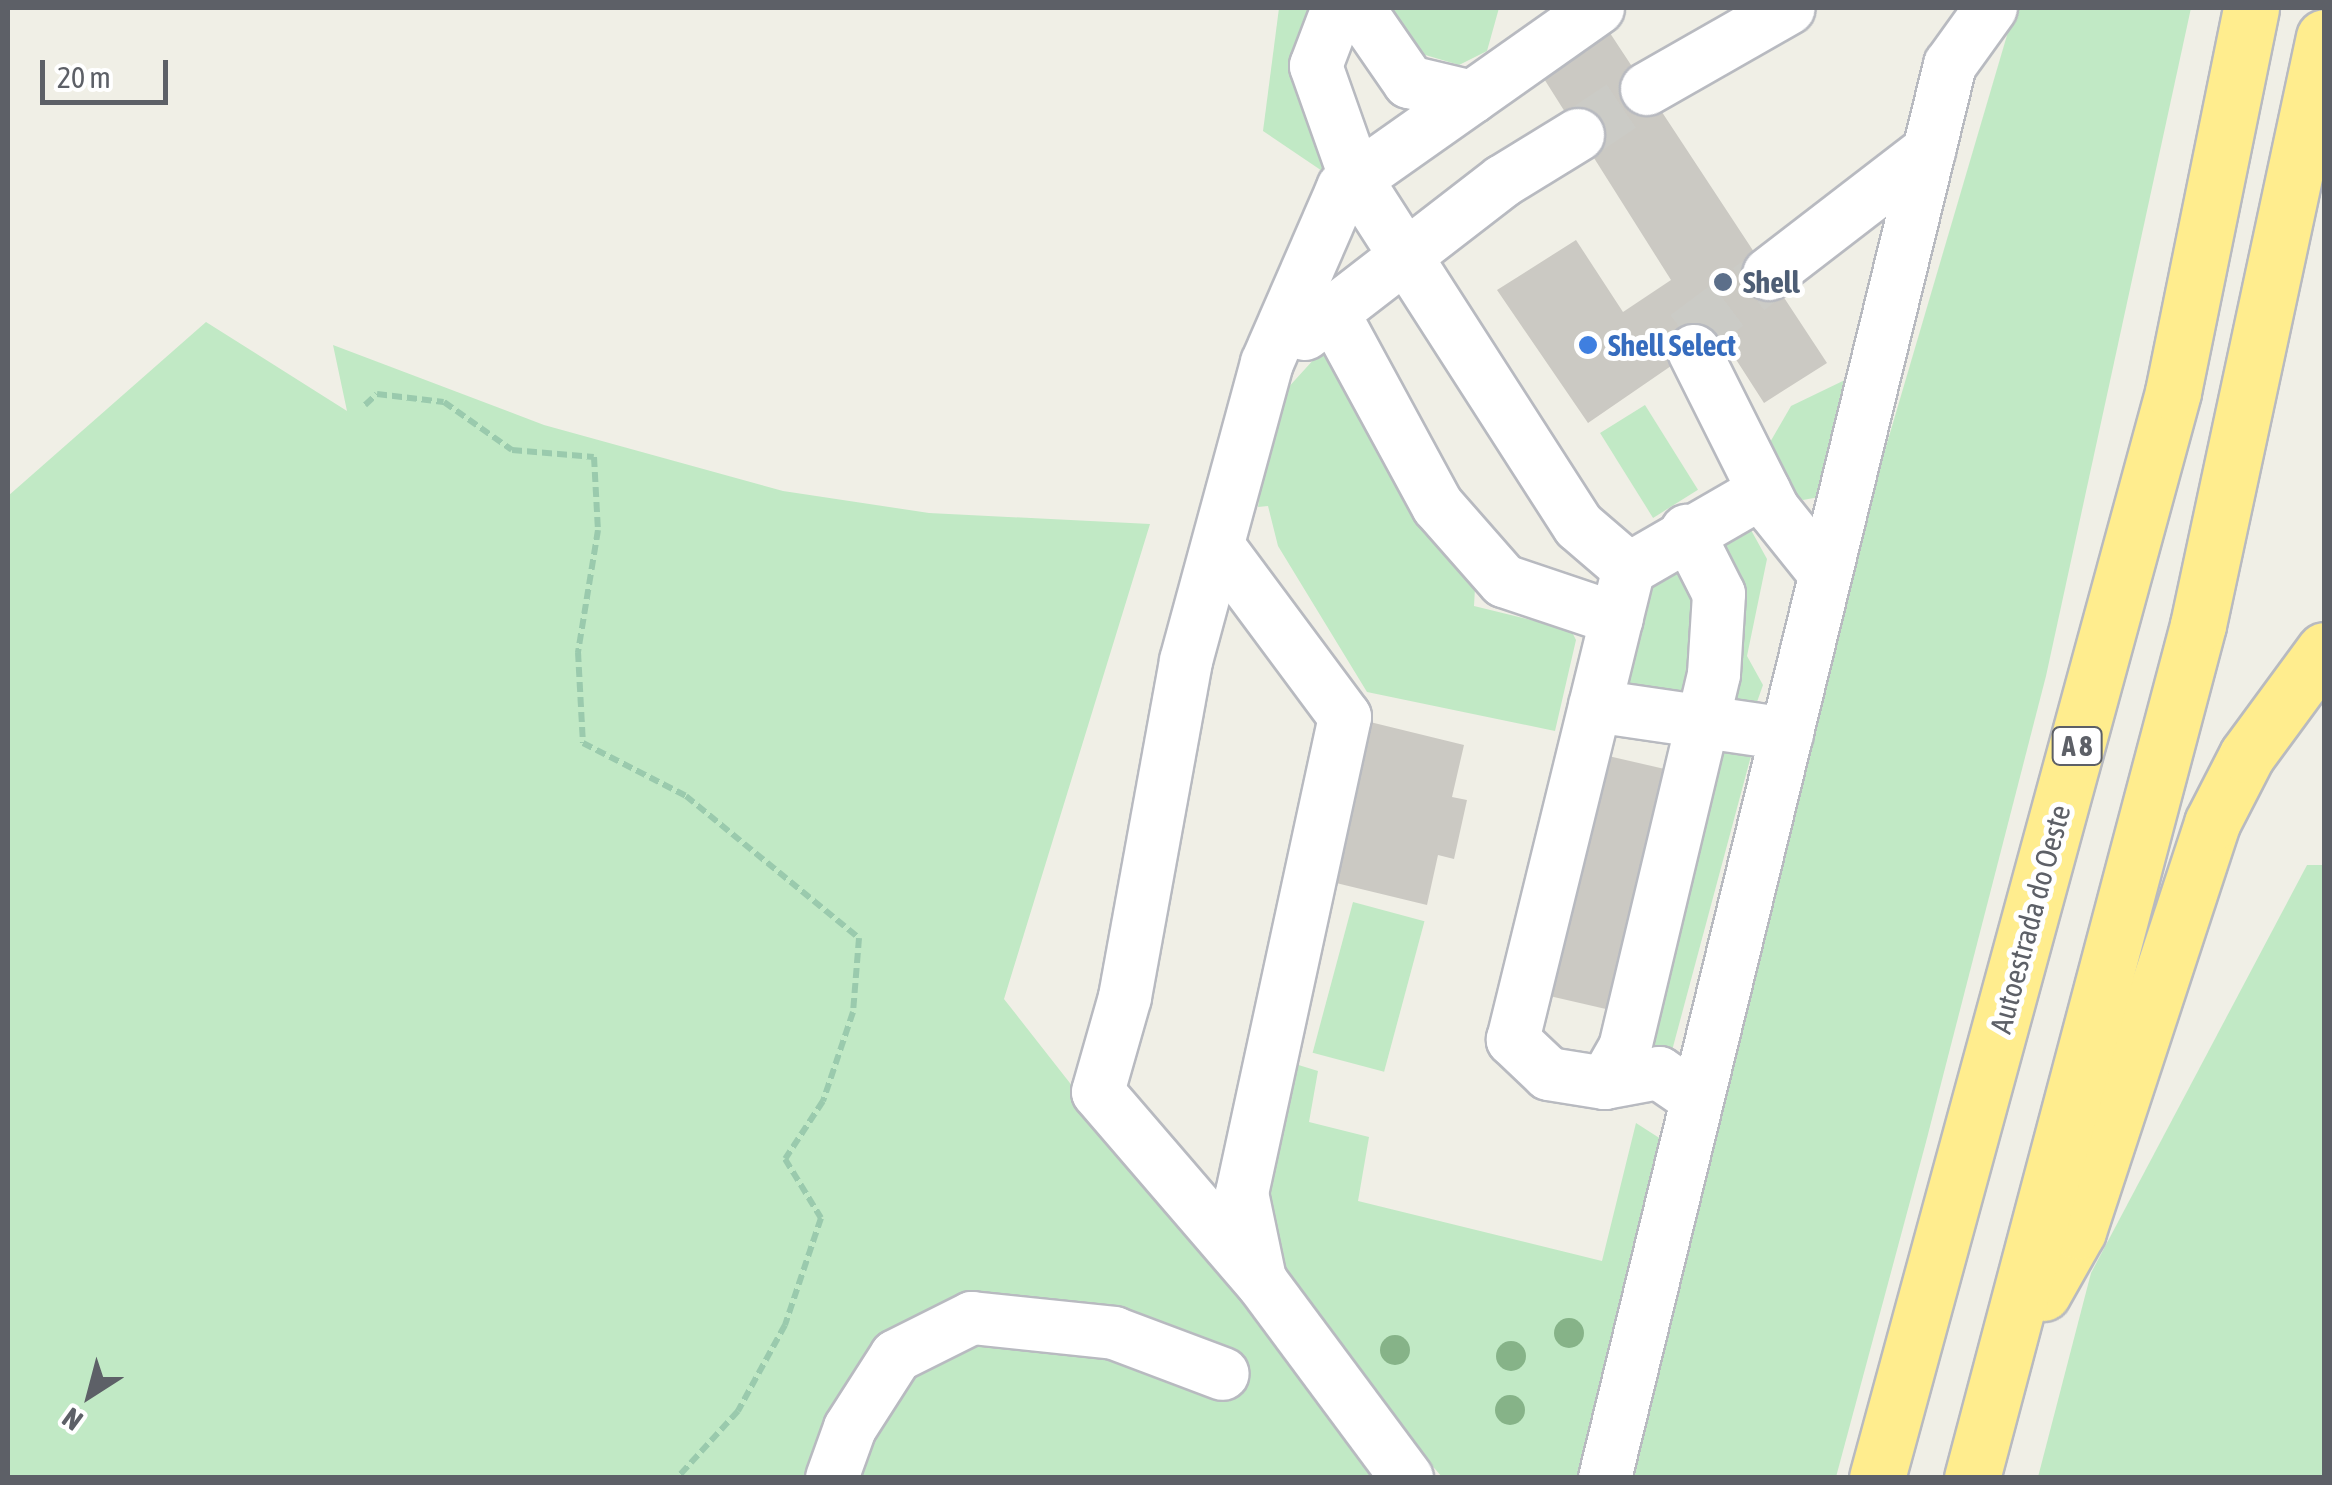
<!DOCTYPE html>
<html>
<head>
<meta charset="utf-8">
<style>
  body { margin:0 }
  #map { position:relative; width:2332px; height:1485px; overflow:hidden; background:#f0efe6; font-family:"Asap Condensed",sans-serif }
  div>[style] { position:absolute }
  .green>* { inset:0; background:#c1e9c5; transform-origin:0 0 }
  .building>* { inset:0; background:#cbc9c3; transform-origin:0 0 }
  .minor-tunnel>* { height:52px; margin-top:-26px; transform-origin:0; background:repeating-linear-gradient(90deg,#cbcbc6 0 52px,transparent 0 78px) }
  .path>* { height:6px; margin-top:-3px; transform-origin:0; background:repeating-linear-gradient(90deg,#9acaad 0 10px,transparent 0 15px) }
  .roads { filter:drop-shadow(2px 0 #b8bac0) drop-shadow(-2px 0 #b8bac0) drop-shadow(0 2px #b8bac0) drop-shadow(0 -2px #b8bac0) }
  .minor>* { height:52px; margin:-26px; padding:0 26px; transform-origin:26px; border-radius:26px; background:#fff }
  .highway>* { height:55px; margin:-27.5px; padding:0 27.5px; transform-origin:27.5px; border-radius:27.5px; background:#ffed8e }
  .trees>* { width:30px; height:30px; margin:-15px; border-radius:50%; background:#86b388 }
  .dots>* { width:28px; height:28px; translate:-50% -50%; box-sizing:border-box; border:5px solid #fff; border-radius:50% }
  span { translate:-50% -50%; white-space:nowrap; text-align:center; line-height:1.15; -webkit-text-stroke:10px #fff; paint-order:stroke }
  .shield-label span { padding:2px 8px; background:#fff; border:2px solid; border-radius:8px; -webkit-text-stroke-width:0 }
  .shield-label { font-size:28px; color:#5d6067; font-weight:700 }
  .service-label { font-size:30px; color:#4e5e75; font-weight:700 }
  .left { translate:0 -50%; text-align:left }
  .shop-label { font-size:30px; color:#366cbe; font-weight:700 }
  .street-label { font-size:30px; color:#5d6067 }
  .frame { position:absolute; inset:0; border:10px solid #5d6067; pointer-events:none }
  .north { position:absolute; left:40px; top:1345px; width:100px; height:100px; -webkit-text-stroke:8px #fff; paint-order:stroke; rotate:216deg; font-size:28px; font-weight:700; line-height:40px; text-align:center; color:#5d6067 }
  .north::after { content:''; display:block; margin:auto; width:35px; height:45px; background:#5d6067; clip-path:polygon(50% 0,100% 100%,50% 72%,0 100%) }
  .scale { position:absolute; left:40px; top:60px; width:128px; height:45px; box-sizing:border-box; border:5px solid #5d6067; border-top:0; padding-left:12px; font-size:30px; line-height:35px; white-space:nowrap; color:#5d6067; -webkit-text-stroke:8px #fff; paint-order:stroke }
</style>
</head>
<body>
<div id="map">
  <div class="green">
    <div style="clip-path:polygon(1279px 8px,1315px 8px,1334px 179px,1263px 131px)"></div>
    <div style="clip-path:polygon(1380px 8px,1499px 8px,1487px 51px,1459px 65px,1422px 54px)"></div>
    <div style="clip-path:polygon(2015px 8px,2191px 8px,2046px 676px,1926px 1142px,1836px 1477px,1627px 1478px,1795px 756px)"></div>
    <div style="clip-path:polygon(206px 322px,347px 411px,333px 345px,544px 425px,783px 491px,929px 513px,1150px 524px,1004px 999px,1379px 1477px,8px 1477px,8px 496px)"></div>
    <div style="clip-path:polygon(1326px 346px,1475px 588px,1474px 606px,1571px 630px,1576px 640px,1555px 731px,1367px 692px,1278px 546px,1268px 506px,1258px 507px,1264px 468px,1285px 391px)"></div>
    <div style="clip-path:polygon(1876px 365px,1830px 495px,1803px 500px,1786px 489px,1769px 444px,1791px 406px)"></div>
    <div style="left:1645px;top:405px;width:100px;height:53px;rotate:58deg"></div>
    <div style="clip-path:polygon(1751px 530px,1767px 559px,1747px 656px,1763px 685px,1757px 702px,1727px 713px,1718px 546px)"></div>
    <div style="clip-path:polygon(1671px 562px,1704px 577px,1685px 700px,1622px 692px,1642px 584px)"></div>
    <div style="left:1711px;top:739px;width:43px;height:317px;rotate:15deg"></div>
    <div style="clip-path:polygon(2307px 865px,2324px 865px,2324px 1477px,2038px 1477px,2091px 1273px)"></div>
    <div style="left:1353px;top:902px;width:74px;height:156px;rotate:15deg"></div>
    <div style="clip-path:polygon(1292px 1063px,1318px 1071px,1309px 1122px,1369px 1137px,1358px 1201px,1602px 1261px,1636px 1123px,1664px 1141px,1589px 1477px,1442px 1477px,1278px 1287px,1265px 1197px)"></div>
  </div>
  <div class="building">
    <div style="clip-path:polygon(1608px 30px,1827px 363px,1764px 403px,1719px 333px,1588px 423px,1497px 290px,1576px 240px,1623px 312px,1671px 280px,1541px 74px)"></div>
    <div style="clip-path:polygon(1370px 722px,1464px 745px,1452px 797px,1467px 800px,1454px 859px,1438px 855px,1427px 905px,1332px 882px)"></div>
    <div style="left:1604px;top:755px;width:69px;height:247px;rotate:13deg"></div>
  </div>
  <div class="minor-tunnel">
    <div style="left:1578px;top:135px;width:83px;rotate:-33.7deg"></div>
    <div style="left:1694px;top:351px;width:17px;rotate:-118deg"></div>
    <div style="left:1686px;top:336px;width:104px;rotate:-36.8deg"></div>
  </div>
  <div class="path">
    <div style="left:365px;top:405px;width:16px;rotate:-43deg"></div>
    <div style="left:377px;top:394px;width:67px;rotate:6.8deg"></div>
    <div style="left:444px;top:402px;width:83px;rotate:35.2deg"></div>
    <div style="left:512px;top:450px;width:82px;rotate:4.9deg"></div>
    <div style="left:594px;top:457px;width:73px;rotate:86.9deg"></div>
    <div style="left:598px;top:530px;width:124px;rotate:99.3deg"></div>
    <div style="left:578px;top:652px;width:91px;rotate:86.9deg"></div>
    <div style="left:583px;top:743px;width:116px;rotate:27.2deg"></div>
    <div style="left:686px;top:796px;width:224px;rotate:39.4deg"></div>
    <div style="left:859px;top:938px;width:74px;rotate:94.6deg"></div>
    <div style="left:853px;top:1012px;width:94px;rotate:108.6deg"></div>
    <div style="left:823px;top:1101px;width:69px;rotate:123.2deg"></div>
    <div style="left:785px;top:1159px;width:69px;rotate:58.6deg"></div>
    <div style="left:821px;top:1218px;width:113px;rotate:108.6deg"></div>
    <div style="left:785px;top:1325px;width:98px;rotate:118.7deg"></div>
    <div style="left:738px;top:1411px;width:91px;rotate:132.3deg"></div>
  </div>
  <div class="roads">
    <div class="minor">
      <div style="left:1338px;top:8px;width:62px;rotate:110.8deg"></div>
      <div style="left:1316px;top:66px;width:120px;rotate:70.5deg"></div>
      <div style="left:1356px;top:179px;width:412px;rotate:57.3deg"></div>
      <div style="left:1579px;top:526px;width:66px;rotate:40.7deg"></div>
      <div style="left:1358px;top:8px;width:90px;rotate:55.4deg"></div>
      <div style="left:1409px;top:82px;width:65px;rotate:13.4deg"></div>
      <div style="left:1647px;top:89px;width:163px;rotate:-29.7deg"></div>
      <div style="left:1769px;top:274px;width:202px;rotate:-37.6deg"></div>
      <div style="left:1333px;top:313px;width:220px;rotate:61.5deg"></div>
      <div style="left:1438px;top:506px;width:100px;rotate:48.7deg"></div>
      <div style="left:1504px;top:581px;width:119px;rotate:18.6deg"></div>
      <div style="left:1305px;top:334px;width:250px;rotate:-37.7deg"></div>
      <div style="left:1503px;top:181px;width:88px;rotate:-31.5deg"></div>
      <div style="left:1694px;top:351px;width:177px;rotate:63.4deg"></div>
      <div style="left:1773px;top:509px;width:83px;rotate:51.3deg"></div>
      <div style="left:1218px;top:546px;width:213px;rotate:53.4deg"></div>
      <div style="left:1345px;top:717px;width:487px;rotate:102.2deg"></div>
      <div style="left:1242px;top:1193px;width:88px;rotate:78.2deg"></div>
      <div style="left:1595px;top:706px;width:194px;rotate:8.3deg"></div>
      <div style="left:1605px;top:1083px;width:40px;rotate:-60.3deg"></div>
      <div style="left:1625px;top:1048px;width:384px;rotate:-76.6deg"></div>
      <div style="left:1714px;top:674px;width:80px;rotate:-86.4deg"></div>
      <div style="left:1719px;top:594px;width:71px;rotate:-116.9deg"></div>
      <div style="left:1697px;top:1099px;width:46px;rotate:-145.6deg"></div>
      <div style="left:1659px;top:1073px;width:55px;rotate:169.5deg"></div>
      <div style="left:1605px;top:1083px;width:57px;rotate:-170.9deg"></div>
      <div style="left:1549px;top:1074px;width:50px;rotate:-136.6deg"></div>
      <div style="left:1513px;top:1040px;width:485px;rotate:-76.2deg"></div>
      <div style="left:1629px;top:569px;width:156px;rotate:-30deg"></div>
      <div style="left:832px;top:1478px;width:53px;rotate:-70.2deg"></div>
      <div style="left:850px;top:1428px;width:85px;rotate:-57.4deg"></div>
      <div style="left:896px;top:1356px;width:85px;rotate:-26.6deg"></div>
      <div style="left:972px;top:1318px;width:143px;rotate:6deg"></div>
      <div style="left:1114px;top:1333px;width:116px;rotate:20.6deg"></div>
      <div style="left:1407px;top:1478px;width:242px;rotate:-126.6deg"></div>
      <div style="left:1263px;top:1284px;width:253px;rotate:-130.7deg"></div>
      <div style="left:1098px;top:1092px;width:99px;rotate:-74.1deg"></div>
      <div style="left:1125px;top:997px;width:341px;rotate:-79.7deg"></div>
      <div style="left:1186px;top:661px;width:309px;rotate:-74.8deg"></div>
      <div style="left:1267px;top:363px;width:191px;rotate:-66.5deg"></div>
      <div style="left:1343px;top:188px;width:312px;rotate:-35.2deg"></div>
      <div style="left:1605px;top:1478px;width:1455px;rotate:-76.28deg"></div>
      <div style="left:1950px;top:65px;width:70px;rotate:-54.3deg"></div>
    </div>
    <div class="highway">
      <div style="left:2043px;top:1293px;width:71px;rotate:-60.6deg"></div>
      <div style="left:2078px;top:1231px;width:429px;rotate:-71.8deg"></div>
      <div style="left:2212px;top:823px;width:76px;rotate:-62.8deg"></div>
      <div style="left:2247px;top:755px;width:130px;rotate:-53.7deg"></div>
      <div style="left:1877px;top:1478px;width:1126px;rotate:-74.75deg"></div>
      <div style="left:2173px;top:392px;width:392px;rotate:-78.5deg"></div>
      <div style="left:1972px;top:1478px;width:882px;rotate:-75.16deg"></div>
      <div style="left:2198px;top:625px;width:601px;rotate:-77.91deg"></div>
    </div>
  </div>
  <div class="trees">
    <div style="left:1569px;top:1333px"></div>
    <div style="left:1395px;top:1350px"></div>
    <div style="left:1511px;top:1356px"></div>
    <div style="left:1510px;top:1410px"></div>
  </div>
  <div class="dots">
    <div style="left:1723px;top:282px;background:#5c6f8a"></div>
    <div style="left:1588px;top:345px;background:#3f7fe0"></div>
  </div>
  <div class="shield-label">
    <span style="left:2077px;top:746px">A 8</span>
  </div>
  <div class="service-label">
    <span class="left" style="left:1743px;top:282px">Shell</span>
  </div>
  <div class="shop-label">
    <span class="left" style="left:1608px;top:345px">Shell Select</span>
  </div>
  <div class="street-label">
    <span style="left:2030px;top:919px;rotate:-75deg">Autoestrada do Oeste</span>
  </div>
  <div class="frame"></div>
  <div class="north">N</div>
  <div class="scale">20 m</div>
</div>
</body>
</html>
